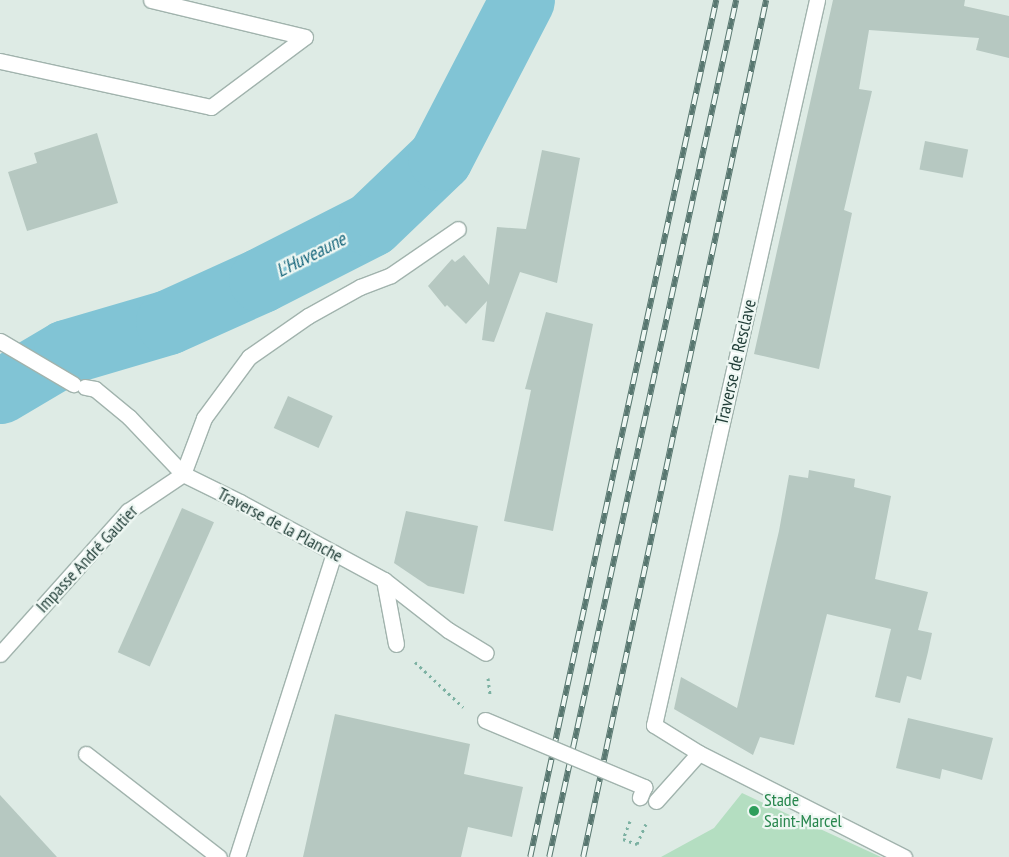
<!DOCTYPE html>
<html>
<head>
<meta charset="utf-8">
<style>
  body { margin:0 }
  #map { position:relative; width:1009px; height:857px; overflow:hidden; background:#deebe5; font-family:"PT Sans Narrow",sans-serif }
  div>[style] { position:absolute }
  .green>* { inset:0; background:#b4dec1 }
  .river>* { height:65px; margin:-32.5px; padding:0 32.5px; transform-origin:32.5px; border-radius:32.5px; background:#81c4d5 }
  .building>* { inset:0; background:#b6c8c1; transform-origin:0 0 }
  .path>* { height:3px; margin-top:-1.5px; transform-origin:0; background:repeating-linear-gradient(90deg,#7cb1a2 0 2.5px,transparent 0 6.5px) }
  .roads { filter:drop-shadow(1px 0 #a1b3ad) drop-shadow(-1px 0 #a1b3ad) drop-shadow(0 1px #a1b3ad) drop-shadow(0 -1px #a1b3ad) }
  .service>* { height:15px; margin:-7.5px; padding:0 7.5px; transform-origin:7.5px; border-radius:7.5px; background:#fff }
  .pedestrian>* { height:15px; margin:-7.5px; padding:0 7.5px; transform-origin:7.5px; border-radius:7.5px; background:#fff }
  .minor>* { height:15px; margin:-7.5px; padding:0 7.5px; transform-origin:7.5px; border-radius:7.5px; background:#fff }
  .rail>* { height:5.5px; margin-top:-2.75px; transform-origin:0; background:repeating-linear-gradient(90deg,#eef7f3 0 11px,#587770 0 22px); box-sizing:border-box; border-block:1px solid #587770 }
  .bridges { filter:drop-shadow(1px 0 #a1b3ad) drop-shadow(-1px 0 #a1b3ad) drop-shadow(0 1px #a1b3ad) drop-shadow(0 -1px #a1b3ad) }
  .pedestrian-bridge>* { height:15px; margin:-7.5px; padding:0 7.5px; transform-origin:7.5px; border-radius:7.5px; background:#fff }
  .dots>* { width:14px; height:14px; translate:-50% -50%; box-sizing:border-box; border:2px solid #eef7f3; border-radius:50% }
  span { translate:-50% -50%; white-space:nowrap; text-align:center; line-height:1.15; -webkit-text-stroke:4.5px #eef7f3; paint-order:stroke }
  .street-label { font-size:18px; color:#1e3b35 }
  .leisure-label { font-size:18px; color:#27864d }
  .left { translate:0 -50%; text-align:left }
  .water-label { font-size:19px; color:#15657b; font-style:italic }
</style>
</head>
<body>
<div id="map">
  <div class="green">
    <div style="clip-path:polygon(742px 793px,881px 857px,661px 857px,714px 828px)"></div>
  </div>
  <div class="river">
    <div style="left:0;top:391px;width:77px;rotate:-30.6deg"></div>
    <div style="left:66px;top:352px;width:106px;rotate:-16.4deg"></div>
    <div style="left:168px;top:322px;width:102px;rotate:-24.3deg"></div>
    <div style="left:261px;top:280px;width:123px;rotate:-27deg"></div>
    <div style="left:371px;top:224px;width:95px;rotate:-43.7deg"></div>
    <div style="left:440px;top:158px;width:178px;rotate:-62.6deg"></div>
  </div>
  <div class="building">
    <div style="clip-path:polygon(833px 0,965px 0,964px 6px,1009px 16px,1009px 58px,976px 50px,979px 38px,869px 30px,859px 89px,872px 91px,844px 210px,852px 213px,819px 369px,754px 354px)"></div>
    <div style="clip-path:polygon(97px 133px,118px 203px,27px 231px,8px 172px,37px 163px,34px 153px)"></div>
    <div style="left:925px;top:141px;width:44px;height:29px;rotate:11deg"></div>
    <div style="clip-path:polygon(542px 150px,580px 158px,557px 283px,520px 272px,494px 342px,482px 340px,487px 301px,466px 324px,447px 305px,445px 307px,428px 286px,452px 259px,455px 262px,464px 255px,489px 285px,497px 227px,526px 229px)"></div>
    <div style="clip-path:polygon(546px 312px,593px 324px,553px 531px,504px 521px,531px 390px,525px 389px)"></div>
    <div style="left:288px;top:396px;width:49px;height:35px;rotate:24deg"></div>
    <div style="clip-path:polygon(809px 470px,855px 479px,854px 487px,891px 496px,875px 579px,928px 592px,918px 630px,932px 633px,928px 652px,921px 680px,907px 676px,900px 703px,875px 697px,891px 629px,827px 614px,794px 745px,760px 737px,753px 755px,674px 709px,681px 677px,737px 708px,779px 531px,789px 475px,808px 478px)"></div>
    <div style="left:182px;top:508px;width:35px;height:158px;rotate:24deg"></div>
    <div style="clip-path:polygon(406px 511px,478px 526px,464px 594px,428px 586px,394px 563px)"></div>
    <div style="clip-path:polygon(335px 714px,470px 744px,464px 774px,523px 787px,512px 837px,468px 827px,461px 857px,303px 857px)"></div>
    <div style="clip-path:polygon(908px 718px,993px 738px,982px 780px,942px 769px,940px 779px,896px 768px)"></div>
    <div style="clip-path:polygon(0 795px,57px 857px,0 857px)"></div>
  </div>
  <div class="path">
    <div style="left:415px;top:662px;width:66px;rotate:43.2deg"></div>
    <div style="left:488px;top:678px;width:17px;rotate:83deg"></div>
    <div style="left:630px;top:821px;width:19px;rotate:111deg"></div>
    <div style="left:623px;top:839px;width:15px;rotate:20deg"></div>
    <div style="left:637px;top:844px;width:22px;rotate:-66deg"></div>
  </div>
  <div class="roads">
    <div class="service">
      <div style="left:151px;top:0;width:158px;rotate:13.5deg"></div>
      <div style="left:0;top:61px;width:216px;rotate:12.3deg"></div>
      <div style="left:211px;top:107px;width:117px;rotate:-36.7deg"></div>
      <div style="left:86px;top:754px;width:168px;rotate:37.8deg"></div>
      <div style="left:237px;top:857px;width:319px;rotate:-72.3deg"></div>
    </div>
    <div class="pedestrian">
      <div style="left:0;top:341px;width:85px;rotate:30.5deg"></div>
      <div style="left:85px;top:387px;width:10px;rotate:11deg"></div>
      <div style="left:95px;top:389px;width:44px;rotate:39.5deg"></div>
      <div style="left:129px;top:417px;width:79px;rotate:46.5deg"></div>
      <div style="left:384px;top:580px;width:65px;rotate:79.4deg"></div>
      <div style="left:656px;top:801px;width:64px;rotate:-48.1deg"></div>
    </div>
    <div class="minor">
      <div style="left:817px;top:0;width:743px;rotate:102.67deg"></div>
      <div style="left:654px;top:725px;width:53px;rotate:31.9deg"></div>
      <div style="left:699px;top:753px;width:230px;rotate:26.9deg"></div>
      <div style="left:183px;top:474px;width:60px;rotate:-69.4deg"></div>
      <div style="left:204px;top:418px;width:76px;rotate:-53.6deg"></div>
      <div style="left:249px;top:357px;width:72px;rotate:-34.8deg"></div>
      <div style="left:308px;top:316px;width:60px;rotate:-29.1deg"></div>
      <div style="left:360px;top:287px;width:33px;rotate:-21deg"></div>
      <div style="left:391px;top:275px;width:81px;rotate:-34.5deg"></div>
      <div style="left:183px;top:474px;width:64px;rotate:26.2deg"></div>
      <div style="left:240px;top:502px;width:164px;rotate:28.4deg"></div>
      <div style="left:384px;top:580px;width:81px;rotate:38deg"></div>
      <div style="left:448px;top:630px;width:44px;rotate:31.2deg"></div>
      <div style="left:0;top:654px;width:192px;rotate:-48.2deg"></div>
      <div style="left:128px;top:511px;width:66px;rotate:-33.9deg"></div>
    </div>
  </div>
  <div class="rail">
    <div style="left:530px;top:857px;width:877px;rotate:-77.75deg"></div>
    <div style="left:549px;top:857px;width:877px;rotate:-77.69deg"></div>
    <div style="left:583px;top:857px;width:876px;rotate:-77.95deg"></div>
  </div>
  <div class="bridges">
    <div class="pedestrian-bridge">
      <div style="left:485px;top:720px;width:173px;rotate:22.8deg"></div>
      <div style="left:644px;top:787px;width:11px;rotate:112deg"></div>
    </div>
  </div>
  <div class="dots">
    <div style="left:754px;top:811px;background:#2e9e5b"></div>
  </div>
  <div class="street-label">
    <span style="left:736px;top:362px;rotate:-77deg">Traverse de Resclave</span>
    <span style="left:280px;top:525px;rotate:28deg">Traverse de la Planche</span>
    <span style="left:87px;top:559px;rotate:-47deg">Impasse André Gautier</span>
  </div>
  <div class="leisure-label">
    <span class="left" style="left:764px;top:811px">Stade<br>Saint-Marcel</span>
  </div>
  <div class="water-label">
    <span style="left:311px;top:255px;rotate:-27deg">L'Huveaune</span>
  </div>
</div>
</body>
</html>
